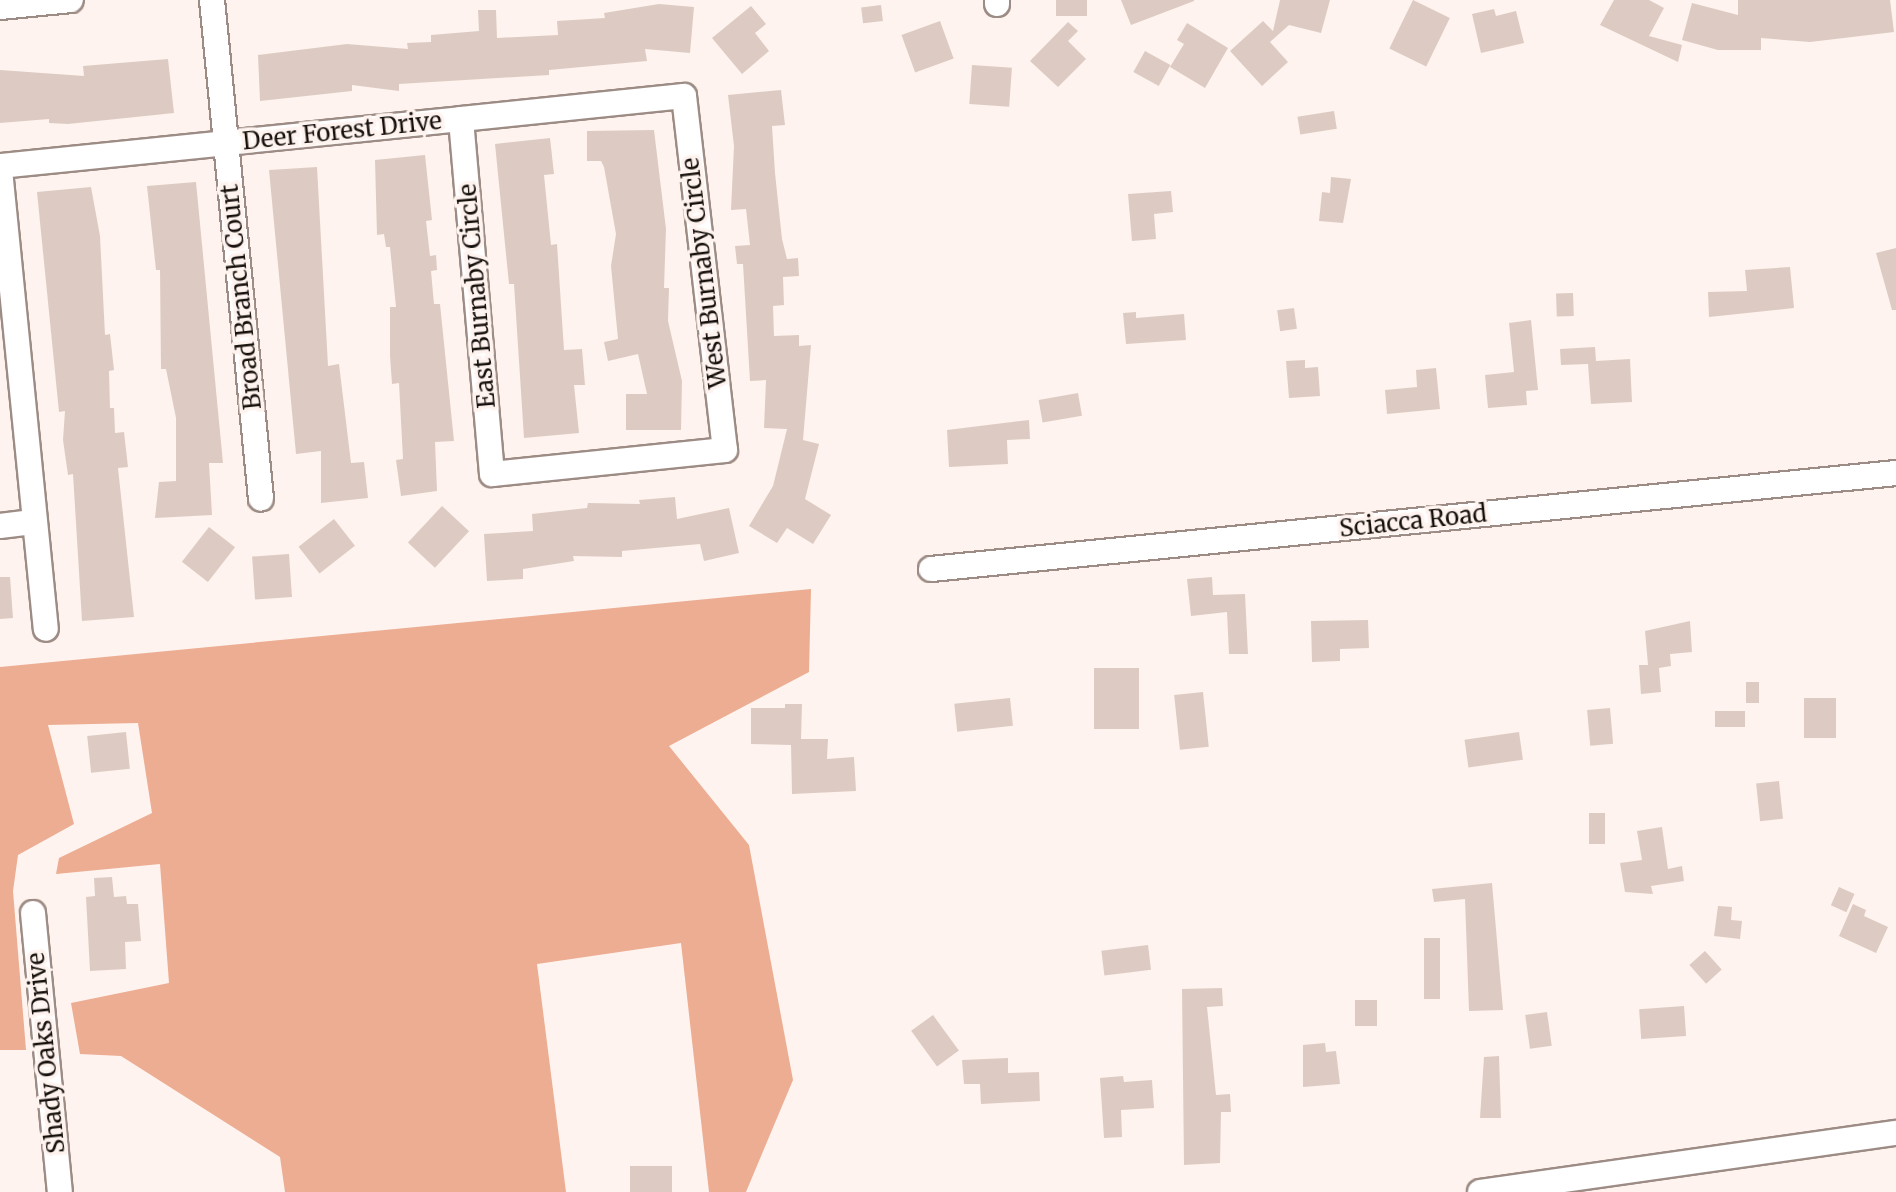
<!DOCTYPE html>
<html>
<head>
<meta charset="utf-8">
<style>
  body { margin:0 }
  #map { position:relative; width:1896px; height:1192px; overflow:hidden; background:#fef3ee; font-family:Merriweather,serif }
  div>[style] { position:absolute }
  .forest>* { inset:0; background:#ecad92 }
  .building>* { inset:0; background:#ddcbc3; transform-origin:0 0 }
  .roads { filter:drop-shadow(2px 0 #9d8c85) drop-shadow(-2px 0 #9d8c85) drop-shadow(0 2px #9d8c85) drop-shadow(0 -2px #9d8c85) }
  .minor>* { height:24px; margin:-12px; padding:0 12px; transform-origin:12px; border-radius:12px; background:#fff }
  span { translate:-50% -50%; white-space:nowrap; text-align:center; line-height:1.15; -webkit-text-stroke:7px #fef3ee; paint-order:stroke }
  .street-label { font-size:24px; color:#16100d }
</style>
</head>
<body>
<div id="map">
  <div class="forest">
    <div style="clip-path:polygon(811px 589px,809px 672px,669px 746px,749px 845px,793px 1080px,746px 1192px,709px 1192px,681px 943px,537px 964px,566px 1192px,285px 1192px,280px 1157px,121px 1056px,80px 1054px,71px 1003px,169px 983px,160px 864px,56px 874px,59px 858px,152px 813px,138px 723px,48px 725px,74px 824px,18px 855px,13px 891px,26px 1050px,0 1050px,0 667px)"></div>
  </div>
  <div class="building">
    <div style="left:1056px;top:0;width:31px;height:16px"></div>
    <div style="clip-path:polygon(1121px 0,1194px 0,1194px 1px,1131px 25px)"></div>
    <div style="clip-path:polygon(1280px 0,1330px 0,1321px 33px,1289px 25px,1270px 42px,1288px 62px,1262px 86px,1230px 51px,1263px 21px,1273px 31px)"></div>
    <div style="left:1413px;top:0;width:41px;height:54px;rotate:26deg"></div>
    <div style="clip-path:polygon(1614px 0,1649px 0,1664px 8px,1649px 36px,1682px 45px,1678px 62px,1600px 25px)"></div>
    <div style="clip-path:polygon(1738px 0,1890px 0,1894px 32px,1810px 42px,1761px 38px,1761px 50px,1718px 50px,1682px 40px,1692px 3px,1738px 15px)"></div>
    <div style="clip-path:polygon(659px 4px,694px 7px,690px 53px,645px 49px,647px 61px,549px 70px,549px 75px,399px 84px,399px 91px,352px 85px,352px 91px,260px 101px,258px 55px,347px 44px,408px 49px,407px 43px,431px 42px,431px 35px,479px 31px,478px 10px,496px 10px,497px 38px,558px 35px,557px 21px,605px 18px,604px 13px)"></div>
    <div style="left:881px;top:5px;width:16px;height:20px;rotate:83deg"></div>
    <div style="clip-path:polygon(751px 6px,766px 24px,755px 33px,769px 51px,742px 74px,712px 38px)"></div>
    <div style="clip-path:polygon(1494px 9px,1496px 16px,1516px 11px,1524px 43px,1481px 53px,1472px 14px)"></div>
    <div style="left:940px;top:21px;width:40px;height:41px;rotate:70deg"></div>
    <div style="clip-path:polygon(1068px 22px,1078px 31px,1068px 41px,1086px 59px,1058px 87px,1030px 61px)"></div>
    <div style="clip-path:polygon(1187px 23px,1228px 48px,1205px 88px,1170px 67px,1184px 44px,1177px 40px)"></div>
    <div style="left:1145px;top:51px;width:29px;height:24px;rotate:29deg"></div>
    <div style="clip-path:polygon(168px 59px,174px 113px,68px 124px,49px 123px,49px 119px,0 123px,0 70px,84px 76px,83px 66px)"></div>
    <div style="left:972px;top:65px;width:40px;height:39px;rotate:4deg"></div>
    <div style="clip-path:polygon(781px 90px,785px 125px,772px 126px,775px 173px,782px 239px,787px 259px,798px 258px,799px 276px,783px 277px,784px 305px,773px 306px,774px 336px,799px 335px,799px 346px,811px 345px,803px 440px,819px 444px,805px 499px,831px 515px,813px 544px,787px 528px,777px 543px,749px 526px,773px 486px,787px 429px,764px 428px,766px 380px,750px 381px,743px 264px,737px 264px,735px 246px,750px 245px,746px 209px,731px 210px,734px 146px,728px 95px)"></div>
    <div style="left:1334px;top:111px;width:18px;height:37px;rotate:81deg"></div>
    <div style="clip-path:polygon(654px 130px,666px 229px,664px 288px,669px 288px,668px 321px,682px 381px,681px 430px,626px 430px,626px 394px,647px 394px,638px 354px,608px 361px,604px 342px,618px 339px,611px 266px,616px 234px,604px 167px,601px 161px,587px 161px,587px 131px)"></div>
    <div style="clip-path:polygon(550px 138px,554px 174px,544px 175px,551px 245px,557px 244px,564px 350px,582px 349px,585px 385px,574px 385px,579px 433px,524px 438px,514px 284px,509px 284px,495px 144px)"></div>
    <div style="clip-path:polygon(425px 155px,432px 220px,426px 221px,430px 256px,436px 255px,437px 270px,431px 271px,434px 304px,440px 304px,454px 441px,435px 442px,437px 491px,401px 496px,396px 460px,403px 459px,399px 383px,392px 384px,390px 356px,390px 307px,396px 307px,390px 247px,386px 247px,384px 234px,377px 235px,375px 160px)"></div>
    <div style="clip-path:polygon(317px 167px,328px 366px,339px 364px,351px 463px,364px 462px,368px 498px,321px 503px,321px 451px,296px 454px,269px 170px)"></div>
    <div style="clip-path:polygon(1331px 177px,1351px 179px,1343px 223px,1319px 221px,1322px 192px,1330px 193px)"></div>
    <div style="clip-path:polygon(196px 182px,223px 463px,209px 463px,212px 515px,155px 518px,159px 482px,176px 481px,176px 418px,166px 369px,161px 369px,160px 270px,156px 270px,147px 186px)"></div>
    <div style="clip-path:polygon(91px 187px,100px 236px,105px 335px,110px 334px,114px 370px,109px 371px,110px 408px,114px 408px,115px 433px,124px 432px,128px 467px,118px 468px,134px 617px,82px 621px,73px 474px,68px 475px,63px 440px,65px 411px,59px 412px,37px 192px)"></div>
    <div style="clip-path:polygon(1171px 191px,1173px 212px,1154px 214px,1156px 239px,1132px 241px,1128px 194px)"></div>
    <div style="clip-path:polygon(1896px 248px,1896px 310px,1892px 310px,1876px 253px)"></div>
    <div style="clip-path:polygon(1790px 267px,1794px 308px,1709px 317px,1708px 292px,1747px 291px,1745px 270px)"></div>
    <div style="left:1573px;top:293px;width:23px;height:17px;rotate:88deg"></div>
    <div style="left:1294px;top:308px;width:21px;height:17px;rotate:82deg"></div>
    <div style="clip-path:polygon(1136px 312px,1136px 318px,1184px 314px,1186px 340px,1126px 344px,1123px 313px)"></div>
    <div style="clip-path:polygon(1531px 320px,1538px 390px,1526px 391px,1527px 405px,1488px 408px,1485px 375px,1514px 372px,1509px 323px)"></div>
    <div style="clip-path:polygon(1595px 347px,1596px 361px,1630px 359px,1632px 402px,1591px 404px,1588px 364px,1561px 365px,1560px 349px)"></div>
    <div style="clip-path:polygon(1305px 360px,1305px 368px,1318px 367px,1320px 396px,1289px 398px,1286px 361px)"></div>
    <div style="clip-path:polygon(1436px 368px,1440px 409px,1387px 414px,1385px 390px,1417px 387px,1416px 370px)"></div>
    <div style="left:1078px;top:393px;width:23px;height:40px;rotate:80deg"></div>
    <div style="clip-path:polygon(1029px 420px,1030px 439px,1007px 440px,1008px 464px,949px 467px,947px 430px)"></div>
    <div style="clip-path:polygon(675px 497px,677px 519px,729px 508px,739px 553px,704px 561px,700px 544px,622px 551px,622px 557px,573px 556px,574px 561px,523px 569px,523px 579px,487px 581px,484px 534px,533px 531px,532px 514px,587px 508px,588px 503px,640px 504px,639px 500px)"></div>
    <div style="left:442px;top:506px;width:37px;height:50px;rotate:43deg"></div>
    <div style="left:334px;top:519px;width:34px;height:45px;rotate:52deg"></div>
    <div style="left:209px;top:527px;width:33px;height:44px;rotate:38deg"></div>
    <div style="left:289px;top:554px;width:43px;height:37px;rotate:86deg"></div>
    <div style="clip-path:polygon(0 577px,10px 577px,13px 618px,0 619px)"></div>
    <div style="clip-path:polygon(1212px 577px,1213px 595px,1245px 594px,1248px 654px,1229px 654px,1227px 612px,1191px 616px,1187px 579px)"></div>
    <div style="clip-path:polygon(1368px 620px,1369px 648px,1340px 649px,1340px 661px,1312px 662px,1311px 621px)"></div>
    <div style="clip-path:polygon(1690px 621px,1692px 652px,1670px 654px,1671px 666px,1659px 668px,1661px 692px,1641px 694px,1639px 665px,1648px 665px,1645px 631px)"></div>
    <div style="left:1094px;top:668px;width:45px;height:61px"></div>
    <div style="left:1746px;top:682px;width:13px;height:21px"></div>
    <div style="left:1203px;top:692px;width:55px;height:29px;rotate:84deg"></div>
    <div style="left:1010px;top:698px;width:28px;height:56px;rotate:84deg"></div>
    <div style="left:1804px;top:698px;width:32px;height:40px"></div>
    <div style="clip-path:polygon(785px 704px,802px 704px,801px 739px,828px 739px,827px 759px,854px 757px,856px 791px,792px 794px,791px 745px,751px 744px,751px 708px,785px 708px)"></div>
    <div style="left:1610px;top:708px;width:36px;height:23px;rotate:85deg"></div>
    <div style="left:1745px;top:711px;width:16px;height:30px;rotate:90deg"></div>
    <div style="left:126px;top:732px;width:37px;height:39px;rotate:84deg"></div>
    <div style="left:1519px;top:732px;width:28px;height:55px;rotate:82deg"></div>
    <div style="left:1779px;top:781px;width:38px;height:23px;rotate:84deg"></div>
    <div style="left:1589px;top:813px;width:16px;height:31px"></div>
    <div style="clip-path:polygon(1662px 827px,1668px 869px,1682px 866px,1684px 881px,1651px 886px,1653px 894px,1625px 892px,1620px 863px,1642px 860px,1637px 831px)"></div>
    <div style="clip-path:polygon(112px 877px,114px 897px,126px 896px,127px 904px,138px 904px,141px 941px,125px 942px,126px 969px,90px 971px,86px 897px,95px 896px,94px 878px)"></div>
    <div style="clip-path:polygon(1492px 883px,1503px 1010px,1469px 1011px,1465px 899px,1434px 902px,1432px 889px)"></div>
    <div style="left:1839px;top:887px;width:17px;height:20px;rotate:24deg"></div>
    <div style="clip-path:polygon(1853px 904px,1866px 910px,1864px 916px,1888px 927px,1876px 953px,1839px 936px)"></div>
    <div style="clip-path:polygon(1718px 906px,1732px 907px,1731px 920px,1742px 921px,1740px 939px,1714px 936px)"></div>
    <div style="left:1424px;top:938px;width:16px;height:61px"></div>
    <div style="left:1148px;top:945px;width:25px;height:47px;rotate:83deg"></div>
    <div style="left:1705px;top:951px;width:25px;height:21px;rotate:48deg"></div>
    <div style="clip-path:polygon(1222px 988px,1223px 1006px,1207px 1007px,1216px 1095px,1230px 1094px,1231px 1112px,1221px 1112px,1220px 1163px,1184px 1165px,1182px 989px)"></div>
    <div style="left:1355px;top:1000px;width:22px;height:26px"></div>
    <div style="left:1684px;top:1006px;width:30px;height:45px;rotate:86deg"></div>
    <div style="left:1547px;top:1012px;width:34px;height:22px;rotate:82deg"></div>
    <div style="left:933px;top:1015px;width:44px;height:27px;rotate:54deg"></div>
    <div style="clip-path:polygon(1325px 1043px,1326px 1052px,1336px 1051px,1340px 1084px,1303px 1087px,1303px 1045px)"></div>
    <div style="clip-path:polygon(1499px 1056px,1501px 1118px,1480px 1118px,1484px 1057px)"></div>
    <div style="clip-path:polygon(1008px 1058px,1008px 1073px,1039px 1072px,1040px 1101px,981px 1104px,980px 1084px,964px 1084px,962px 1060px)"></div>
    <div style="clip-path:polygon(1123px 1076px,1124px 1082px,1152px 1080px,1154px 1108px,1121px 1110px,1122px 1137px,1104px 1138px,1100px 1078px)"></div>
    <div style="left:630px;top:1166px;width:42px;height:26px"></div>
  </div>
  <div class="roads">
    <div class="minor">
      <div style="left:212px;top:0;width:501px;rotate:84.39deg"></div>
      <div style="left:997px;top:4px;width:4px;rotate:-90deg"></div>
      <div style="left:0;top:7px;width:71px;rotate:-5.6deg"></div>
      <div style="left:0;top:166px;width:226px;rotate:-5.8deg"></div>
      <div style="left:225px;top:143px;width:237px;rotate:-5.8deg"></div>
      <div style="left:461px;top:119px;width:224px;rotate:-5.9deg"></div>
      <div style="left:684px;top:96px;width:356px;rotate:83.4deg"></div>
      <div style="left:725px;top:450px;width:234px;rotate:174.1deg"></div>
      <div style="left:492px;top:474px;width:356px;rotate:-95deg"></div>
      <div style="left:0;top:170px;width:461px;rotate:84.3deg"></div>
      <div style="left:0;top:526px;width:35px;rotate:-7deg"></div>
      <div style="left:931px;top:569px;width:970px;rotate:-5.68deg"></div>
      <div style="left:33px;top:913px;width:280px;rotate:84.5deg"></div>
      <div style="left:1480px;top:1192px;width:420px;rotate:-8.1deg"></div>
    </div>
  </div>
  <div class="street-label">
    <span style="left:342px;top:131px;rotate:-6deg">Deer Forest Drive</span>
    <span style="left:704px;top:273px;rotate:-97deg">West Burnaby Circle</span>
    <span style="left:477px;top:296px;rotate:-95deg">East Burnaby Circle</span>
    <span style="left:241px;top:297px;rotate:-96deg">Broad Branch Court</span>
    <span style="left:1413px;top:521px;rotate:-6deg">Sciacca Road</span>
    <span style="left:46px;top:1053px;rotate:-96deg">Shady Oaks Drive</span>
  </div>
</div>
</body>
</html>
